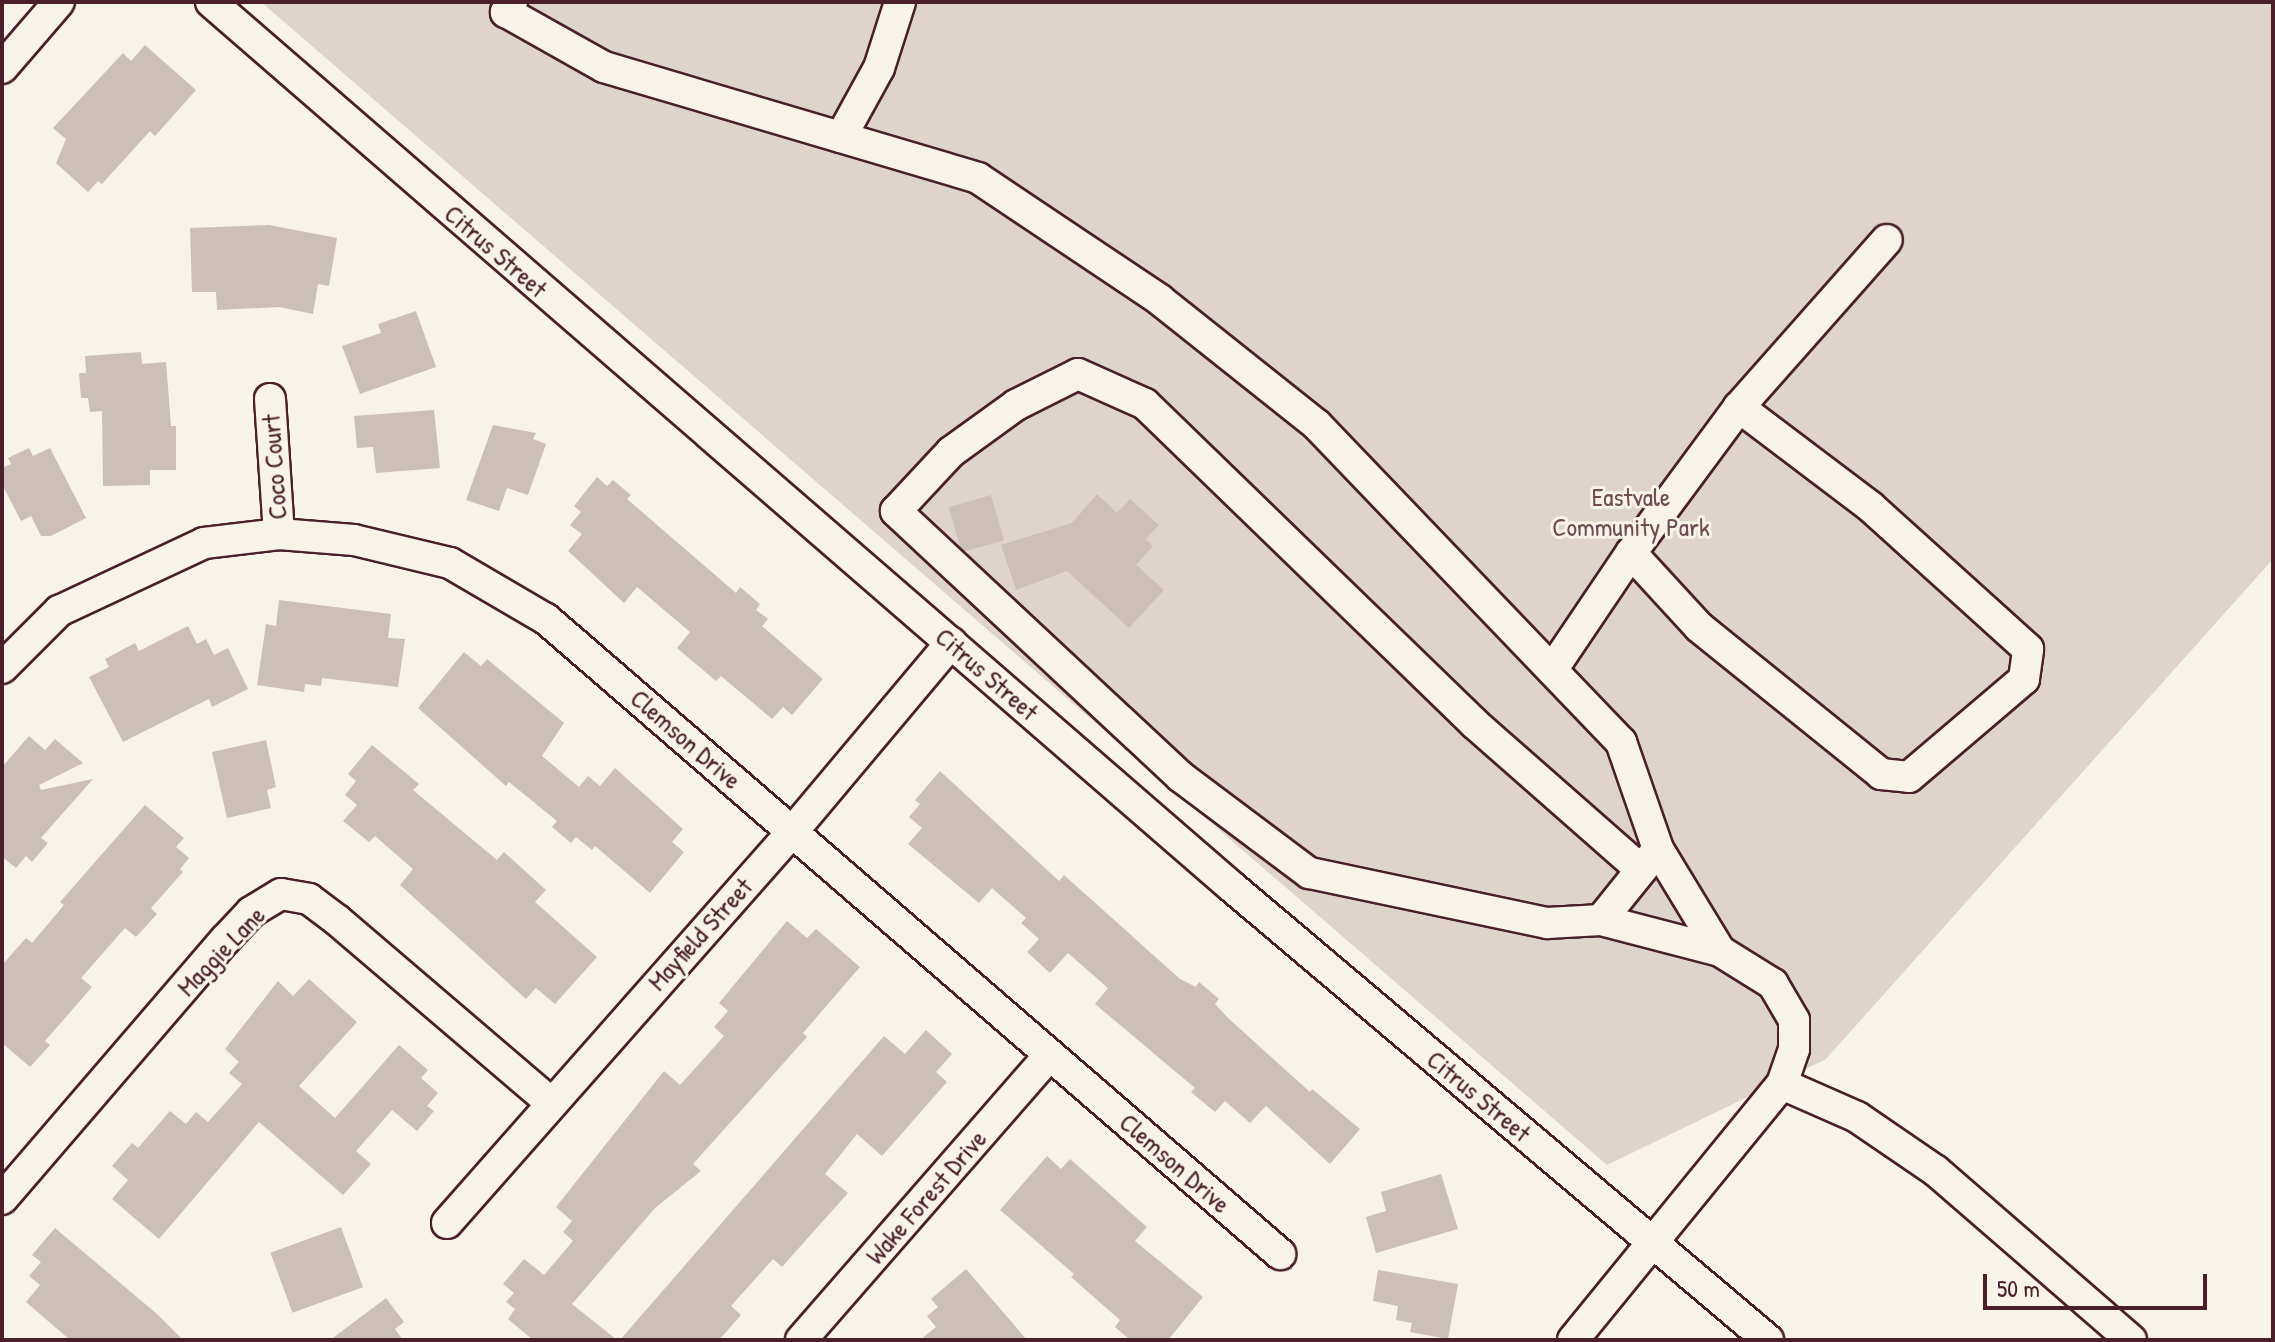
<!DOCTYPE html>
<html>
<head>
<meta charset="utf-8">
<style>
  body { margin:0 }
  #map { position:relative; width:2275px; height:1342px; overflow:hidden; background:#f7f3e8; font-family:"Patrick Hand",sans-serif }
  div>[style] { position:absolute }
  .green>* { inset:0; background:#ded4cc }
  .building>* { inset:0; background:#ccbfb9; transform-origin:0 0 }
  .roads { filter:drop-shadow(2px 0 #4a1f2b) drop-shadow(-2px 0 #4a1f2b) drop-shadow(0 2px #4a1f2b) drop-shadow(0 -2px #4a1f2b) }
  .minor>* { height:30px; margin:-15px; padding:0 15px; transform-origin:15px; border-radius:15px; background:#f7f3e8 }
  span { translate:-50% -50%; white-space:nowrap; text-align:center; line-height:1.15; -webkit-text-stroke:6px #f7f3e8; paint-order:stroke }
  .street-label { font-size:26px; color:#4a1f2b }
  .park-label { font-size:26px; color:#6f4c53 }
  .frame { position:absolute; inset:0; border:4px solid #4a1f2b; pointer-events:none }
  .scale { position:absolute; left:1983px; top:1274px; width:224px; height:36px; box-sizing:border-box; border:4px solid #4a1f2b; border-top:0; padding-left:10px; font-size:24px; line-height:28px; white-space:nowrap; color:#4a1f2b; -webkit-text-stroke:6px #f7f3e8; paint-order:stroke }
</style>
</head>
<body>
<div id="map">
  <div class="green">
    <div style="clip-path:polygon(261px 2px,2273px 2px,2273px 559px,1826px 1059px,1607px 1165px)"></div>
  </div>
  <div class="building">
    <div style="clip-path:polygon(145px 45px,196px 90px,155px 136px,150px 131px,102px 184px,98px 181px,88px 192px,56px 163px,66px 139px,53px 128px,123px 53px,131px 61px)"></div>
    <div style="clip-path:polygon(269px 225px,337px 238px,329px 286px,318px 284px,313px 314px,279px 307px,217px 310px,216px 292px,192px 292px,190px 228px)"></div>
    <div style="clip-path:polygon(416px 311px,436px 367px,360px 394px,342px 346px,381px 333px,378px 324px)"></div>
    <div style="clip-path:polygon(141px 352px,142px 364px,166px 362px,171px 426px,176px 426px,176px 470px,150px 470px,150px 485px,103px 486px,102px 411px,90px 412px,88px 398px,81px 398px,79px 373px,86px 373px,85px 356px)"></div>
    <div style="clip-path:polygon(434px 410px,440px 468px,376px 473px,373px 447px,357px 448px,354px 416px)"></div>
    <div style="clip-path:polygon(493px 425px,536px 433px,533px 439px,546px 444px,528px 495px,507px 488px,499px 511px,466px 500px)"></div>
    <div style="clip-path:polygon(29px 448px,33px 456px,50px 448px,86px 518px,51px 536px,41px 536px,31px 516px,21px 521px,2px 484px,2px 468px,11px 464px,8px 458px)"></div>
    <div style="clip-path:polygon(597px 477px,607px 486px,613px 480px,631px 495px,627px 499px,736px 593px,740px 587px,760px 604px,756px 610px,768px 619px,762px 626px,823px 679px,792px 715px,783px 707px,772px 719px,721px 676px,716px 681px,677px 648px,690px 632px,637px 587px,624px 603px,568px 551px,582px 534px,570px 525px,581px 512px,574px 506px)"></div>
    <div style="clip-path:polygon(1097px 494px,1117px 513px,1130px 499px,1159px 525px,1146px 539px,1153px 546px,1136px 565px,1164px 590px,1129px 628px,1067px 571px,1016px 590px,1001px 545px,1072px 523px)"></div>
    <div style="left:991px;top:495px;width:47px;height:44px;rotate:74deg"></div>
    <div style="clip-path:polygon(279px 600px,391px 614px,388px 638px,405px 639px,398px 687px,322px 678px,321px 686px,305px 684px,304px 692px,257px 685px,266px 624px,276px 626px)"></div>
    <div style="clip-path:polygon(188px 626px,197px 644px,206px 639px,214px 655px,228px 648px,248px 689px,212px 707px,209px 699px,123px 742px,89px 677px,109px 667px,105px 659px,135px 643px,139px 651px)"></div>
    <div style="clip-path:polygon(464px 652px,481px 666px,487px 659px,564px 723px,542px 756px,579px 787px,588px 776px,600px 786px,615px 768px,683px 829px,672px 842px,684px 852px,650px 893px,595px 846px,592px 850px,576px 837px,571px 843px,552px 827px,557px 821px,509px 782px,506px 786px,418px 708px)"></div>
    <div style="clip-path:polygon(29px 736px,45px 750px,55px 739px,83px 763px,39px 785px,41px 790px,93px 779px,41px 838px,48px 843px,32px 862px,26px 856px,16px 868px,2px 857px,2px 767px)"></div>
    <div style="clip-path:polygon(266px 740px,276px 787px,267px 790px,271px 808px,227px 818px,212px 752px)"></div>
    <div style="clip-path:polygon(372px 745px,419px 784px,413px 790px,497px 860px,504px 852px,546px 890px,535px 902px,597px 957px,555px 1004px,536px 988px,526px 999px,400px 885px,413px 869px,375px 836px,369px 842px,343px 821px,357px 805px,345px 795px,356px 781px,348px 774px)"></div>
    <div style="clip-path:polygon(940px 771px,1059px 881px,1064px 875px,1180px 979px,1196px 987px,1199px 982px,1219px 999px,1215px 1004px,1228px 1018px,1310px 1092px,1312px 1089px,1360px 1129px,1330px 1164px,1266px 1106px,1250px 1123px,1225px 1101px,1215px 1112px,1191px 1092px,1195px 1088px,1095px 1004px,1108px 988px,1068px 953px,1050px 973px,1027px 952px,1039px 939px,1021px 923px,1026px 918px,992px 888px,979px 903px,908px 844px,922px 828px,909px 817px,920px 804px,915px 800px)"></div>
    <div style="clip-path:polygon(145px 805px,184px 838px,176px 847px,189px 858px,180px 869px,183px 872px,151px 908px,157px 914px,136px 937px,125px 928px,81px 978px,92px 987px,45px 1041px,50px 1045px,30px 1067px,2px 1043px,2px 965px,26px 938px,32px 943px,64px 905px,60px 902px)"></div>
    <div style="clip-path:polygon(787px 921px,807px 938px,816px 929px,860px 967px,803px 1033px,807px 1037px,693px 1164px,701px 1171px,655px 1208px,572px 1304px,617px 1340px,533px 1340px,508px 1319px,515px 1309px,506px 1302px,514px 1293px,503px 1284px,524px 1259px,544px 1275px,573px 1241px,563px 1232px,572px 1221px,556px 1207px,664px 1071px,680px 1085px,724px 1036px,714px 1027px,728px 1011px,719px 1003px)"></div>
    <div style="clip-path:polygon(309px 979px,357px 1022px,299px 1086px,335px 1118px,399px 1045px,428px 1070px,421px 1078px,438px 1093px,427px 1106px,434px 1111px,417px 1131px,392px 1110px,356px 1151px,371px 1164px,343px 1195px,259px 1122px,159px 1239px,112px 1199px,128px 1180px,112px 1166px,132px 1143px,138px 1148px,170px 1111px,186px 1124px,196px 1112px,208px 1122px,242px 1084px,229px 1073px,239px 1062px,225px 1049px,278px 981px,293px 996px)"></div>
    <div style="clip-path:polygon(926px 1030px,952px 1054px,936px 1072px,947px 1082px,882px 1156px,857px 1134px,825px 1174px,848px 1193px,782px 1267px,773px 1259px,731px 1306px,741px 1315px,719px 1340px,620px 1340px,884px 1036px,905px 1054px)"></div>
    <div style="clip-path:polygon(1047px 1156px,1061px 1169px,1070px 1159px,1147px 1227px,1135px 1241px,1203px 1297px,1168px 1340px,1130px 1340px,1115px 1327px,1120px 1320px,1071px 1277px,1074px 1274px,1000px 1210px)"></div>
    <div style="clip-path:polygon(1441px 1174px,1458px 1229px,1376px 1253px,1366px 1217px,1386px 1211px,1381px 1192px)"></div>
    <div style="left:341px;top:1227px;width:64px;height:75px;rotate:70deg"></div>
    <div style="clip-path:polygon(55px 1228px,157px 1314px,183px 1340px,70px 1340px,26px 1302px,40px 1285px,29px 1276px,41px 1262px,32px 1255px)"></div>
    <div style="clip-path:polygon(966px 1269px,1027px 1340px,920px 1340px,936px 1327px,927px 1316px,938px 1307px,931px 1299px)"></div>
    <div style="clip-path:polygon(1378px 1270px,1458px 1284px,1448px 1339px,1410px 1332px,1412px 1323px,1396px 1320px,1398px 1306px,1373px 1301px)"></div>
    <div style="clip-path:polygon(386px 1298px,404px 1322px,395px 1329px,403px 1340px,330px 1340px)"></div>
  </div>
  <div class="roads">
    <div class="minor">
      <div style="left:211px;top:2px;width:1351px;rotate:40.92deg"></div>
      <div style="left:1232px;top:887px;width:702px;rotate:40.2deg"></div>
      <div style="left:512px;top:2px;width:12px;rotate:121deg"></div>
      <div style="left:506px;top:12px;width:112px;rotate:29.3deg"></div>
      <div style="left:604px;top:67px;width:390px;rotate:16.5deg"></div>
      <div style="left:978px;top:178px;width:219px;rotate:33.8deg"></div>
      <div style="left:1160px;top:300px;width:199px;rotate:38.5deg"></div>
      <div style="left:1316px;top:424px;width:441px;rotate:46.2deg"></div>
      <div style="left:1621px;top:742px;width:113px;rotate:70.9deg"></div>
      <div style="left:1658px;top:849px;width:119px;rotate:58.7deg"></div>
      <div style="left:2px;top:68px;width:87px;rotate:-49.2deg"></div>
      <div style="left:841px;top:137px;width:79px;rotate:-61.2deg"></div>
      <div style="left:879px;top:68px;width:69px;rotate:-72.3deg"></div>
      <div style="left:270px;top:399px;width:135px;rotate:86.2deg"></div>
      <div style="left:1739px;top:407px;width:223px;rotate:-48.5deg"></div>
      <div style="left:2px;top:668px;width:81px;rotate:-45deg"></div>
      <div style="left:59px;top:611px;width:160px;rotate:-25.1deg"></div>
      <div style="left:204px;top:543px;width:76px;rotate:-6.8deg"></div>
      <div style="left:279px;top:534px;width:75px;rotate:4.6deg"></div>
      <div style="left:354px;top:540px;width:99px;rotate:13.5deg"></div>
      <div style="left:450px;top:563px;width:111px;rotate:30.3deg"></div>
      <div style="left:546px;top:619px;width:971px;rotate:40.86deg"></div>
      <div style="left:1552px;top:670px;width:141px;rotate:-56deg"></div>
      <div style="left:1631px;top:553px;width:100px;rotate:47.4deg"></div>
      <div style="left:1699px;top:627px;width:234px;rotate:38.9deg"></div>
      <div style="left:1881px;top:774px;width:28px;rotate:6deg"></div>
      <div style="left:1909px;top:777px;width:151px;rotate:-40.4deg"></div>
      <div style="left:2024px;top:679px;width:30px;rotate:-82deg"></div>
      <div style="left:2028px;top:649px;width:212px;rotate:-137.9deg"></div>
      <div style="left:1871px;top:507px;width:166px;rotate:-142.9deg"></div>
      <div style="left:1739px;top:407px;width:182px;rotate:126.5deg"></div>
      <div style="left:1601px;top:920px;width:85px;rotate:-51.2deg"></div>
      <div style="left:1782px;top:1084px;width:82px;rotate:23.7deg"></div>
      <div style="left:1857px;top:1117px;width:96px;rotate:34.4deg"></div>
      <div style="left:1936px;top:1171px;width:258px;rotate:40.9deg"></div>
      <div style="left:2px;top:1199px;width:342px;rotate:-49.3deg"></div>
      <div style="left:225px;top:940px;width:38px;rotate:-47deg"></div>
      <div style="left:251px;top:912px;width:35px;rotate:-31deg"></div>
      <div style="left:281px;top:894px;width:28px;rotate:10deg"></div>
      <div style="left:309px;top:899px;width:35px;rotate:37deg"></div>
      <div style="left:337px;top:920px;width:280px;rotate:40.5deg"></div>
      <div style="left:447px;top:1223px;width:523px;rotate:-48.57deg"></div>
      <div style="left:793px;top:831px;width:246px;rotate:-50deg"></div>
      <div style="left:801px;top:1340px;width:378px;rotate:-48.9deg"></div>
      <div style="left:1573px;top:1340px;width:330px;rotate:-50.8deg"></div>
      <div style="left:1782px;top:1084px;width:37px;rotate:-71deg"></div>
      <div style="left:1794px;top:1049px;width:29px;rotate:-90deg"></div>
      <div style="left:1794px;top:1020px;width:42px;rotate:-120.3deg"></div>
      <div style="left:1773px;top:984px;width:62px;rotate:-148.1deg"></div>
      <div style="left:1720px;top:951px;width:123px;rotate:-165.4deg"></div>
      <div style="left:1601px;top:920px;width:54px;rotate:176.8deg"></div>
      <div style="left:1547px;top:923px;width:243px;rotate:-168.1deg"></div>
      <div style="left:1309px;top:873px;width:160px;rotate:-143.1deg"></div>
      <div style="left:1181px;top:777px;width:390px;rotate:-137deg"></div>
      <div style="left:896px;top:511px;width:81px;rotate:-47deg"></div>
      <div style="left:951px;top:452px;width:80px;rotate:-35.9deg"></div>
      <div style="left:1016px;top:405px;width:69px;rotate:-26.6deg"></div>
      <div style="left:1078px;top:374px;width:73px;rotate:24.1deg"></div>
      <div style="left:1145px;top:404px;width:460px;rotate:44.1deg"></div>
      <div style="left:1475px;top:724px;width:221px;rotate:41.3deg"></div>
    </div>
  </div>
  <div class="street-label">
    <span style="left:496px;top:251px;rotate:41deg">Citrus Street</span>
    <span style="left:274px;top:467px;rotate:-94deg">Coco Court</span>
    <span style="left:987px;top:674px;rotate:41deg">Citrus Street</span>
    <span style="left:686px;top:739px;rotate:41deg">Clemson Drive</span>
    <span style="left:700px;top:934px;rotate:-48deg">Mayfield Street</span>
    <span style="left:221px;top:951px;rotate:-46deg">Maggie Lane</span>
    <span style="left:1479px;top:1096px;rotate:40deg">Citrus Street</span>
    <span style="left:1175px;top:1163px;rotate:41deg">Clemson Drive</span>
    <span style="left:926px;top:1197px;rotate:-49deg">Wake Forest Drive</span>
  </div>
  <div class="park-label">
    <span style="left:1631px;top:512px">Eastvale<br>Community Park</span>
  </div>
  <div class="frame"></div>
  <div class="scale">50 m</div>
</div>
</body>
</html>
